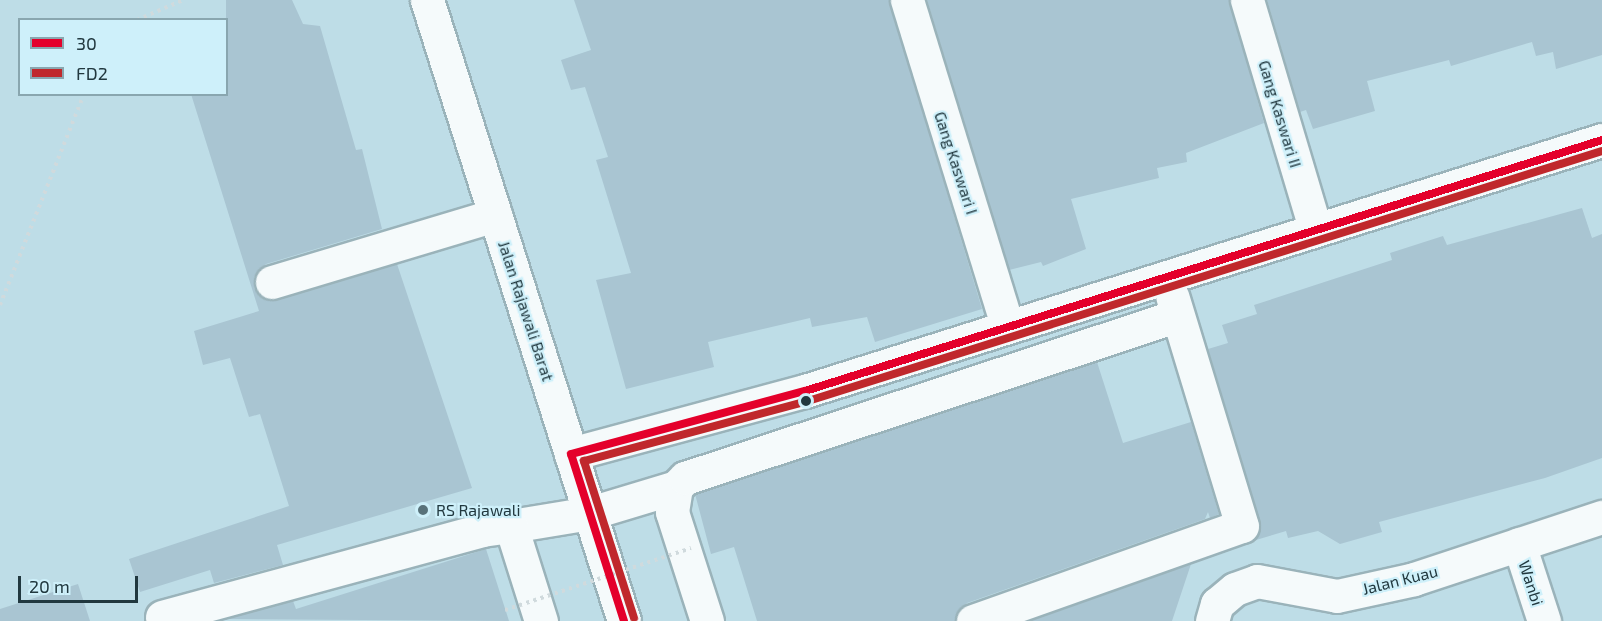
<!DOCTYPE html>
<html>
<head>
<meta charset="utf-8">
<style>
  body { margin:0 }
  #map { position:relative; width:1602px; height:621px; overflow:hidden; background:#bedde7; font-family:"Exo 2",sans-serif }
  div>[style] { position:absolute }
  .building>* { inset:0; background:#a9c5d2 }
  .path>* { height:4px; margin-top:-2px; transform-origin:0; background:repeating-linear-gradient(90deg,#d0dadd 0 3px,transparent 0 7.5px) }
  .roads { filter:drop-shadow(2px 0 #9ab3ba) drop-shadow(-2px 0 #9ab3ba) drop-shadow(0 2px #9ab3ba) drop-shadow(0 -2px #9ab3ba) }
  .minor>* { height:33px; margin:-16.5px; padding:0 16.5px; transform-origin:16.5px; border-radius:16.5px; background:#f5fafb }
  .highway>* { height:33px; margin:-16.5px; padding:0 16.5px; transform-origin:16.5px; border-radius:16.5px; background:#f5fafb }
  .path-bridge>* { height:4px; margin-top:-2px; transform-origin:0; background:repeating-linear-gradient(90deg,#d0dadd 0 3px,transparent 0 7.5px) }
  .bus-1>* { height:8px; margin:-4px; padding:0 4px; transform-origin:4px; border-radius:4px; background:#e4002b }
  .bus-2>* { height:8px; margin:-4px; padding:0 4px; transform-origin:4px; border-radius:4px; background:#c0282c }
  .dots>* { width:16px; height:16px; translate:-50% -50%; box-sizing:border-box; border:3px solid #cef0fa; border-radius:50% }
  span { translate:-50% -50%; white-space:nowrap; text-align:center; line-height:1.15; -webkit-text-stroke:4.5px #cef0fa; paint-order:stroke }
  .street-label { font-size:16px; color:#21383f }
  .poi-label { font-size:16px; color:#21383f }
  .left { translate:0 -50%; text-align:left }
  .legend { position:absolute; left:18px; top:18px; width:210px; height:78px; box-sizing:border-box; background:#cef0fa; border:2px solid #89a6af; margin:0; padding:8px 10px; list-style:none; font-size:18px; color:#21383f }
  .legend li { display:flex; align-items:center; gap:12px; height:30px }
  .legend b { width:30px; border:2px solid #89a6af }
  .scale { position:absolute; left:18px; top:576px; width:120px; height:27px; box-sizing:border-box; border:3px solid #21383f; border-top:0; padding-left:8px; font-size:18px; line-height:21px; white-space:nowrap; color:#21383f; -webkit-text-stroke:4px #cef0fa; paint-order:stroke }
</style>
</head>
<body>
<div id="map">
  <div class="building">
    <div style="clip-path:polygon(226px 0,292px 0,303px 24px,320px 26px,356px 150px,362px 149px,382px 229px,266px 264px,254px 277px,254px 288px,267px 300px,277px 300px,397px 264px,472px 488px,277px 545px,283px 565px,214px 583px,210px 570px,140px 592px,129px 559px,289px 506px,260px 414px,249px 417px,230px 358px,203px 365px,194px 331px,259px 311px,191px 94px,226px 94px)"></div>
    <div style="clip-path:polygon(574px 0,889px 0,982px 309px,875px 342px,867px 317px,812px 327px,810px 318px,708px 342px,714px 367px,626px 389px,596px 280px,631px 273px,596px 160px,608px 157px,585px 87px,571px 90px,561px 60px,591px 50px)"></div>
    <div style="clip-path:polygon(927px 0,1229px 0,1264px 123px,1186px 153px,1187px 162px,1157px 168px,1159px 178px,1071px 199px,1086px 249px,1043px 266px,1041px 262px,1009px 270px)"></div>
    <div style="clip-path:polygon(1267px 0,1602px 0,1602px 55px,1556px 69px,1553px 52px,1536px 56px,1532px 42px,1451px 66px,1449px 60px,1367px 81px,1375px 111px,1313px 129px,1306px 110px,1300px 112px)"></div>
    <div style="clip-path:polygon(1582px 208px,1592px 238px,1602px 234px,1602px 458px,1545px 478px,1379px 522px,1382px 532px,1340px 544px,1318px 531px,1288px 538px,1286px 531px,1256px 540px,1260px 521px,1208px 349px,1228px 343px,1222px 325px,1257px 314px,1254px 305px,1392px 260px,1390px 253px,1443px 236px,1447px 245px)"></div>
    <div style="clip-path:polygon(1097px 362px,1123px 443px,1191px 422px,1219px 514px,1210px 518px,1208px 512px,1205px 519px,967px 603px,955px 621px,757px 621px,734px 547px,711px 554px,695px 494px)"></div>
    <div style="clip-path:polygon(486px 549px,509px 621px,226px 619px,293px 601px,296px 609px)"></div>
    <div style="clip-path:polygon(1191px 564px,1172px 621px,1029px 621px)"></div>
    <div style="clip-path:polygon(78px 584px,90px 621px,0 621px,0 609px)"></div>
  </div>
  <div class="path">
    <div style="left:137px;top:20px;width:50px;rotate:-23.5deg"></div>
    <div style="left:0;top:305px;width:227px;rotate:-68.3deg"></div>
  </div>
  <div class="roads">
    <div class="minor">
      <div style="left:907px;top:0;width:341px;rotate:72.9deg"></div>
      <div style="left:1247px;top:0;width:238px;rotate:73.4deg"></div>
      <div style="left:272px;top:282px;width:233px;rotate:-16.7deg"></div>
      <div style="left:571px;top:454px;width:242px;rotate:-15.1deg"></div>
      <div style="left:805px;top:391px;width:836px;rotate:-17.48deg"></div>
      <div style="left:511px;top:526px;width:80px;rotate:-9.3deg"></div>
      <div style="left:590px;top:513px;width:90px;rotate:-16.8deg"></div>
      <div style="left:1519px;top:544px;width:81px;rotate:72deg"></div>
      <div style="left:162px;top:617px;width:332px;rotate:-15.2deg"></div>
      <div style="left:482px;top:530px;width:29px;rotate:-8deg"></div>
      <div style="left:511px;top:526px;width:100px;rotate:72.5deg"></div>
      <div style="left:707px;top:621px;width:114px;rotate:-107.8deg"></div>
      <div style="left:672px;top:512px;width:25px;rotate:-81deg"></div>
      <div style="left:676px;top:487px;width:13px;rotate:-45deg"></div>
      <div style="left:685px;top:478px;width:517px;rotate:-18.26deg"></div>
      <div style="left:973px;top:621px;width:285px;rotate:-19.5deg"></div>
      <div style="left:1242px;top:526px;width:240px;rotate:-106.9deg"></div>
      <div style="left:1212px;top:621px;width:18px;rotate:-74deg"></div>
      <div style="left:1217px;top:604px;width:23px;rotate:-40deg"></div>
      <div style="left:1235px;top:589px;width:23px;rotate:-20deg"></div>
      <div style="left:1257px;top:581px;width:81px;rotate:10.6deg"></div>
      <div style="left:1337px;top:596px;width:79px;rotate:-12.4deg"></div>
      <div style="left:1414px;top:579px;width:198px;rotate:-18.3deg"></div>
    </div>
    <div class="highway">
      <div style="left:427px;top:0;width:651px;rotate:72.4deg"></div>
    </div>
  </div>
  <div class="path-bridge">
    <div style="left:505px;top:610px;width:196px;rotate:-18.4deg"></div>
  </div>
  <div class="bus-1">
    <div style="left:624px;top:621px;width:175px;rotate:-107.6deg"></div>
    <div style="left:571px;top:454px;width:242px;rotate:-15.1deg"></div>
    <div style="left:805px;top:391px;width:836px;rotate:-17.48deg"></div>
  </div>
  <div class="bus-2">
    <div style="left:634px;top:618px;width:165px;rotate:-107.7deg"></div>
    <div style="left:584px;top:461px;width:232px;rotate:-15deg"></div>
    <div style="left:808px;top:401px;width:832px;rotate:-17.48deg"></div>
  </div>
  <div class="dots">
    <div style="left:806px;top:401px;background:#21383f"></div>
    <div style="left:423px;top:510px;background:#58727a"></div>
  </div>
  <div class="street-label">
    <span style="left:1280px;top:114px;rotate:73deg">Gang Kaswari II</span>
    <span style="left:956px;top:163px;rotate:72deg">Gang Kaswari I</span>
    <span style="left:526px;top:311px;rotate:72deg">Jalan Rajawali Barat</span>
    <span style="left:1400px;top:580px;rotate:-14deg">Jalan Kuau</span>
    <span style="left:1531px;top:583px;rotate:72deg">Wanbi</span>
  </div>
  <div class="poi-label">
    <span class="left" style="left:436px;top:510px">RS Rajawali</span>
  </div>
  <ul class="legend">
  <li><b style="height:8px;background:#e4002b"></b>30</li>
  <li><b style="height:8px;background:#c0282c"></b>FD2</li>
  </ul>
  <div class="scale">20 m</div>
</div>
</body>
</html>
